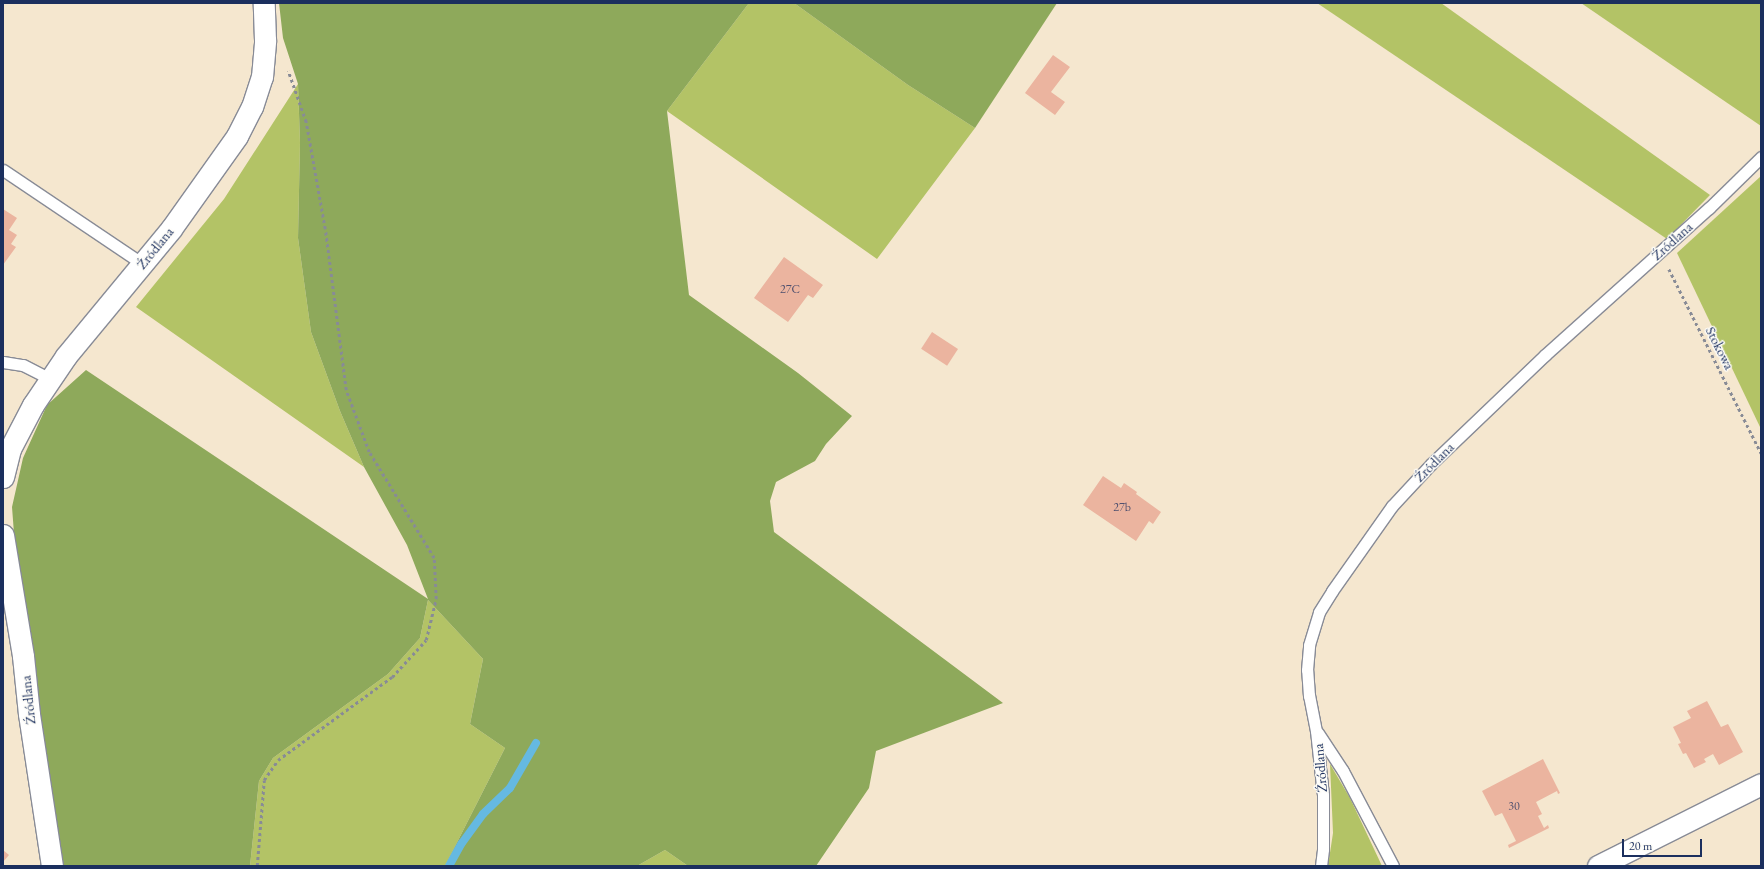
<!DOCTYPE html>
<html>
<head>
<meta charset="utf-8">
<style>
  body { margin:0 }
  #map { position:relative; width:1764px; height:869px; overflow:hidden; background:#f5e7cf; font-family:"EB Garamond",serif }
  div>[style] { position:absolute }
  .green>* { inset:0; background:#b3c366 }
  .forest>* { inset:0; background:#8ea95b }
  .stream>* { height:8px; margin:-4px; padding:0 4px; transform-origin:4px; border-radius:4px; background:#65b9e1 }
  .building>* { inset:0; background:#ebb49f; transform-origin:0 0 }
  .path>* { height:2.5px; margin-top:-1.25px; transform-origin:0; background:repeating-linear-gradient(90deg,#888b96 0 3px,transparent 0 6px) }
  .roads { filter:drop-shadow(1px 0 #888b96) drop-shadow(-1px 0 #888b96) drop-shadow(0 1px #888b96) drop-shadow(0 -1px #888b96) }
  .lane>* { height:11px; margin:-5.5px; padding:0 5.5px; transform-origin:5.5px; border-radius:5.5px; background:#fff }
  .street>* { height:21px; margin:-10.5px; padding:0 10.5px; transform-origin:10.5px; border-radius:10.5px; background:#fff }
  span { translate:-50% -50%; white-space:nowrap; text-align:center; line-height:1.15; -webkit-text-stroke:3px #fdfcf7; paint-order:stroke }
  .number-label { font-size:12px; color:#4f506e }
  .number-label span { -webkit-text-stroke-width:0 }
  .street-label { font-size:14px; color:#1b2f5e }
  .frame { position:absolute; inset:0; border:4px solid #1b2f5e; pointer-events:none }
  .scale { position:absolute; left:1622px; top:839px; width:80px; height:18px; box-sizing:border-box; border:2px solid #1b2f5e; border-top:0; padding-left:5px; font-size:12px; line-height:14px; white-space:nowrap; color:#1b2f5e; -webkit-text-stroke:3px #fdfcf7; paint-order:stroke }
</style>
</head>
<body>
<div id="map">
  <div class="green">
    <div style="clip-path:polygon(749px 3px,794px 3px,908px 85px,975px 128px,877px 259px,667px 111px)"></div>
    <div style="clip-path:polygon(1317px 3px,1441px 3px,1710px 195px,1667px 239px)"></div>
    <div style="clip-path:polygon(1581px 3px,1761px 3px,1761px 126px)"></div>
    <div style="clip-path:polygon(298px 84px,300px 143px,298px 238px,311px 332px,340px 411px,364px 467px,136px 307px,224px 199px)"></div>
    <div style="clip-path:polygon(1761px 176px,1761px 429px,1677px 253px)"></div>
    <div style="clip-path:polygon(428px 600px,483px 659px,470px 724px,505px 748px,445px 866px,250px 866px,259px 781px,273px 758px,388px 674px,420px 638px)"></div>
    <div style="clip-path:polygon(1330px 764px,1350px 798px,1382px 866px,1328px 866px,1333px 833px)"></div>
    <div style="clip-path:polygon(665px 850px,688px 866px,637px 866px)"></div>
  </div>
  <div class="forest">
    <div style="clip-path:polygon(279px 3px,749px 3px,667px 111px,689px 295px,798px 373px,852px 416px,826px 444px,815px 461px,776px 482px,770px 501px,774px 532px,1003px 703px,876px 751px,869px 788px,816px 866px,688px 866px,665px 850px,637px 866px,445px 866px,505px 748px,470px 724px,483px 659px,428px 600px,420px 638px,388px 674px,273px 758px,259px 781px,250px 866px,61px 866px,17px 573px,12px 507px,23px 458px,47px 405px,86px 370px,428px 599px,407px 545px,364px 467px,340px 411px,311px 332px,298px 238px,300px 143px,298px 84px,283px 38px)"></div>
    <div style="clip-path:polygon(794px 3px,1057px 3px,975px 128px,908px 85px)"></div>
  </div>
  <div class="stream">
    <div style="left:449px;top:866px;width:26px;rotate:-61deg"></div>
    <div style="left:462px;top:843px;width:36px;rotate:-54deg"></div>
    <div style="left:483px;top:814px;width:37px;rotate:-44deg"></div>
    <div style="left:510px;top:788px;width:52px;rotate:-60deg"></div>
  </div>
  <div class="building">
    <div style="clip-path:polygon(1053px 55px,1070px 67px,1051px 92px,1065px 102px,1055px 115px,1025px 93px)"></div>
    <div style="clip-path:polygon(3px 209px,17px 218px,9px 230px,17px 235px,11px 244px,16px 247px,3px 265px)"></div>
    <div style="clip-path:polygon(784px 257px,823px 285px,813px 298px,808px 295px,788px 322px,754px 298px)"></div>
    <div style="left:932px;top:332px;width:31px;height:20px;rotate:33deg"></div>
    <div style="clip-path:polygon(1103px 476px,1121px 488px,1124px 483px,1137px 492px,1136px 494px,1161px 512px,1153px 524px,1149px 521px,1136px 541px,1083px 505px)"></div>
    <div style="clip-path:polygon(1707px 701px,1721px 727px,1728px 724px,1743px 752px,1719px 765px,1713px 754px,1704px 759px,1706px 762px,1694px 768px,1686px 753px,1683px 754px,1678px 744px,1681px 743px,1673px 727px,1691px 718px,1687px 711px)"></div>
    <div style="clip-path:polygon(1543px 759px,1560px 793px,1558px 794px,1557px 791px,1536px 802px,1542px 814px,1538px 816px,1544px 828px,1548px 825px,1549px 828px,1509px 848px,1508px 845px,1516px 841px,1502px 813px,1495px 816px,1482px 791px)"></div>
    <div style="clip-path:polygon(3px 850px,9px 855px,3px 862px)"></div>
  </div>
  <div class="path">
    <div style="left:1669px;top:269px;width:206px;rotate:63.4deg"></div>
    <div style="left:257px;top:866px;width:86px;rotate:-85.3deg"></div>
    <div style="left:264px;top:780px;width:24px;rotate:-55deg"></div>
    <div style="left:278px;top:760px;width:141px;rotate:-36.1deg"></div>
    <div style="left:392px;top:677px;width:50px;rotate:-47.4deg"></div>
    <div style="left:426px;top:640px;width:42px;rotate:-76.3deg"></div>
    <div style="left:436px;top:599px;width:41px;rotate:-92.8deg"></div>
    <div style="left:434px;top:558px;width:124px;rotate:-121.5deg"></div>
    <div style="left:369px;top:452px;width:66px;rotate:-110.4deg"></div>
    <div style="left:346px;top:390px;width:162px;rotate:-97.4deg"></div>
    <div style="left:325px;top:229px;width:109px;rotate:-100.1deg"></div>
    <div style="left:306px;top:122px;width:54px;rotate:-109.4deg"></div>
  </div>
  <div class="roads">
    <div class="lane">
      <div style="left:3px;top:170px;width:169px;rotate:33.9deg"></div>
      <div style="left:3px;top:362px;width:20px;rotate:9deg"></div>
      <div style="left:23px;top:365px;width:31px;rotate:27deg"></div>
      <div style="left:1318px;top:733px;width:45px;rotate:56.7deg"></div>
      <div style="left:1343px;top:771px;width:107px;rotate:62.2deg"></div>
      <div style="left:1321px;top:866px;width:17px;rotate:-83deg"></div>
      <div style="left:1323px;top:849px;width:54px;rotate:-90deg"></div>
      <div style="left:1323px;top:795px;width:64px;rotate:-96.2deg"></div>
      <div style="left:1316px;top:731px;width:36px;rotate:-101deg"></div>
      <div style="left:1309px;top:696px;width:26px;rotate:-94deg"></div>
      <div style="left:1307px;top:670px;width:25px;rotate:-85deg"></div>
      <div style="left:1309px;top:645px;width:34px;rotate:-73deg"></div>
      <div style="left:1319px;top:612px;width:25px;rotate:-58deg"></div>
      <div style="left:1332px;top:591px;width:104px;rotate:-54.8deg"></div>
      <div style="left:1392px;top:506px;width:57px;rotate:-47.1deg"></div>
      <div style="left:1431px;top:464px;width:158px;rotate:-43.7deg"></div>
      <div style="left:1545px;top:355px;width:220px;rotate:-41.9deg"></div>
      <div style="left:1709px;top:208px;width:73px;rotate:-44.4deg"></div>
    </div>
    <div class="street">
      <div style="left:3px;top:477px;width:29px;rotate:-76deg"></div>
      <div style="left:10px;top:449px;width:50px;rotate:-62.4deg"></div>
      <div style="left:33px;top:405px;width:59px;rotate:-56deg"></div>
      <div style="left:66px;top:356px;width:165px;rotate:-50.4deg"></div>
      <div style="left:171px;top:229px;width:114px;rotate:-54.6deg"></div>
      <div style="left:237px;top:136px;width:33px;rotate:-63deg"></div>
      <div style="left:252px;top:107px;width:32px;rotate:-72deg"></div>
      <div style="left:262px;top:77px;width:37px;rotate:-85deg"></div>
      <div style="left:265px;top:40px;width:37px;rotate:-92deg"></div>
      <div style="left:3px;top:535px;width:123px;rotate:80.6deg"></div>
      <div style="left:23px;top:656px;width:58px;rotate:84.1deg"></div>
      <div style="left:29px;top:714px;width:154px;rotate:81.4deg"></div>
      <div style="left:1598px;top:866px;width:182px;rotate:-26.7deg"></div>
    </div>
  </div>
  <div class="number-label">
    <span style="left:790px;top:290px">27C</span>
    <span style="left:1122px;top:508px">27b</span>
    <span style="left:1514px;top:807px">30</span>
  </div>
  <div class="street-label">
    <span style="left:1672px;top:241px;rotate:-42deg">Źródlana</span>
    <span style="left:155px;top:248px;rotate:-51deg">Źródlana</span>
    <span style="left:1720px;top:348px;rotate:63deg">Stokowa</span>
    <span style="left:1434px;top:462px;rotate:-45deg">Źródlana</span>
    <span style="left:28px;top:700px;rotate:-96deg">Źródlana</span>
    <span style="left:1320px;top:768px;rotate:-95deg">Źródlana</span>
  </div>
  <div class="frame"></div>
  <div class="scale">20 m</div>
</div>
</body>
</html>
